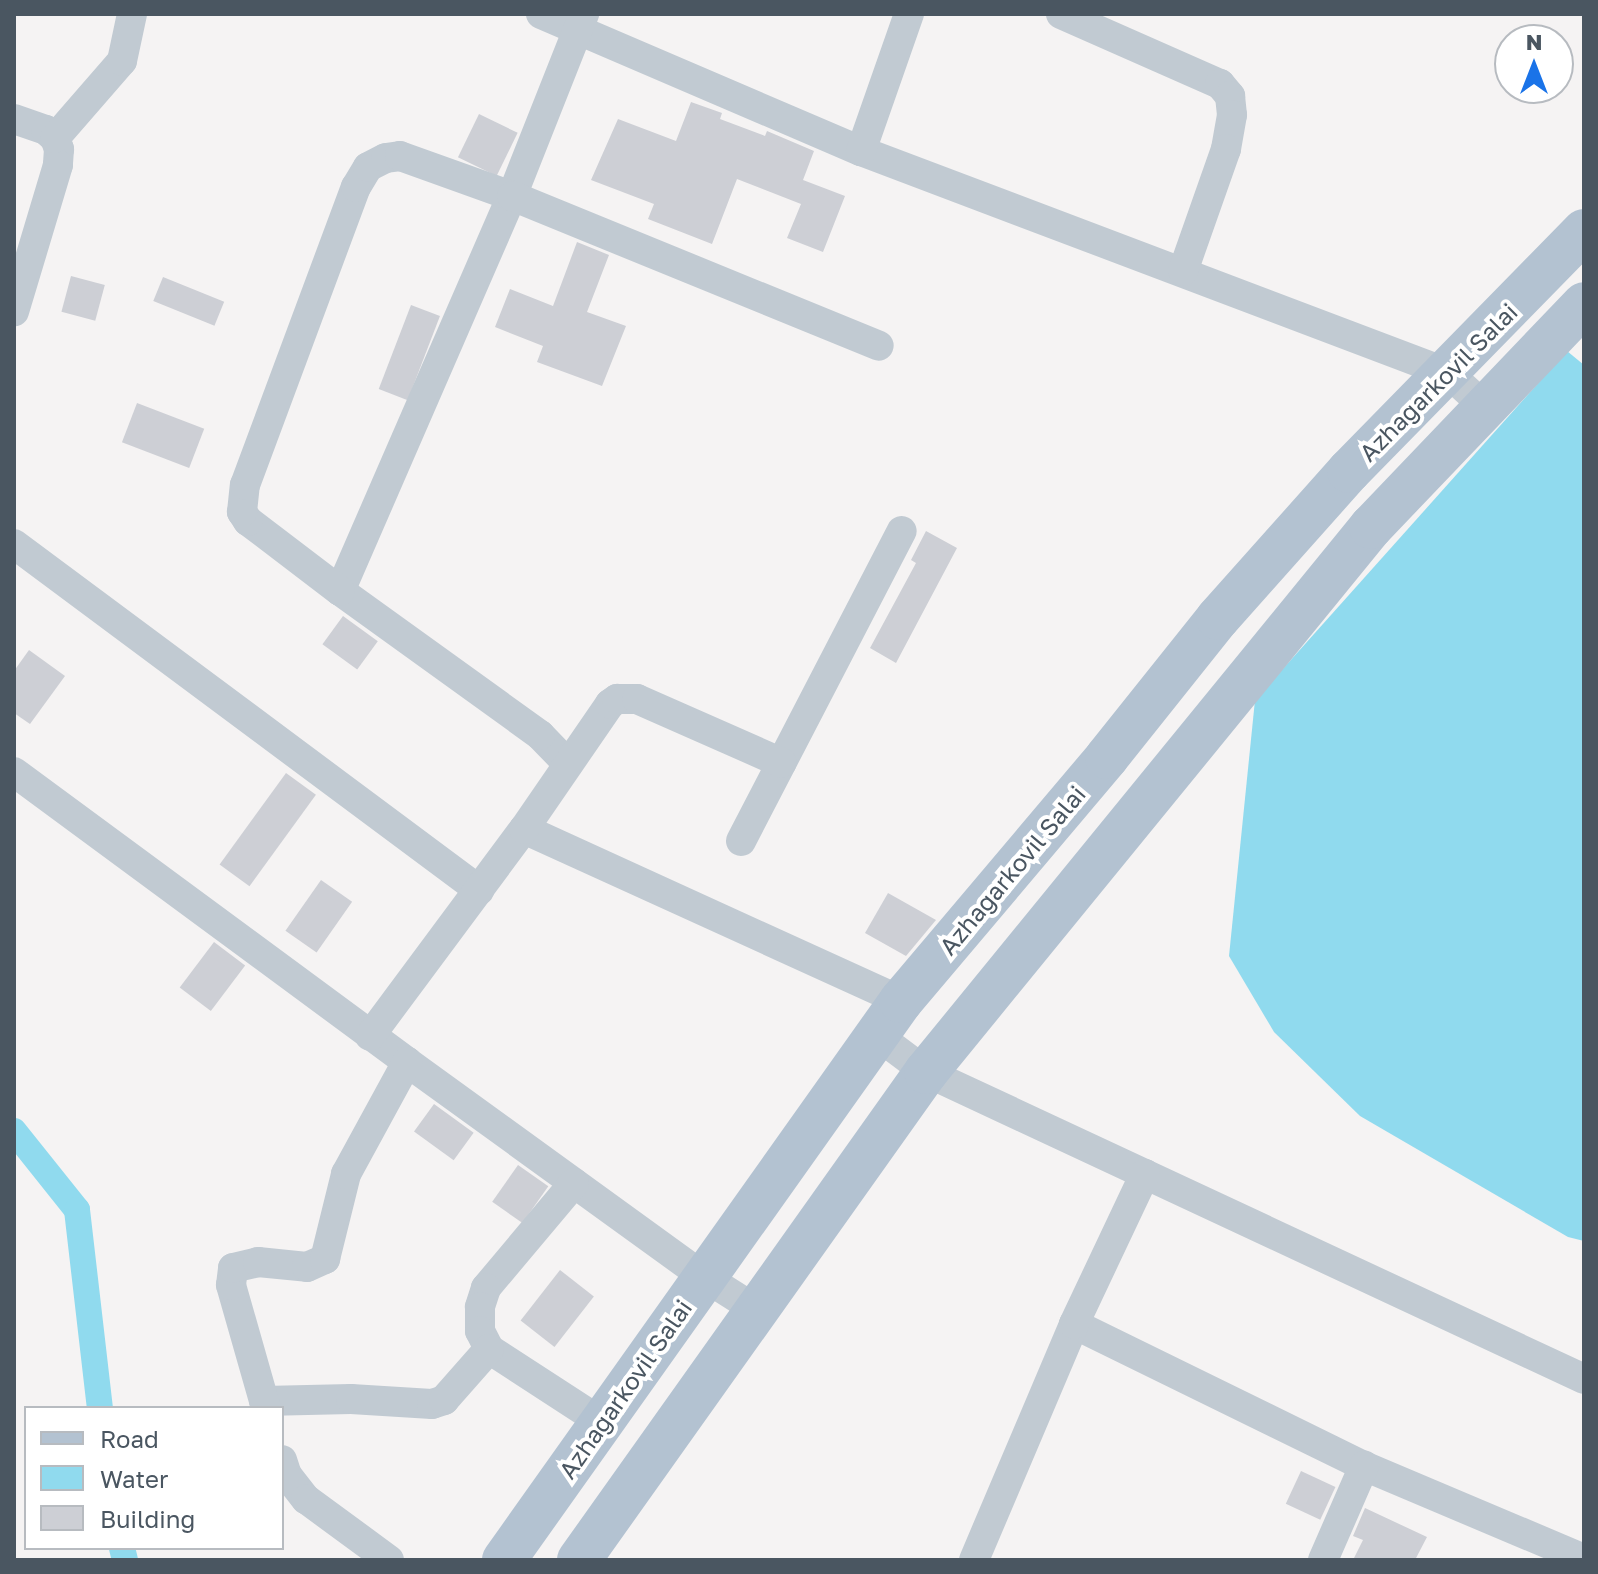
<!DOCTYPE html>
<html>
<head>
<meta charset="utf-8">
<style>
  body { margin:0 }
  #map { position:relative; width:1598px; height:1574px; overflow:hidden; background:#f5f3f3; font-family:"Golos Text",sans-serif }
  div>[style] { position:absolute }
  .water>* { inset:0; background:#90daee }
  .canal>* { height:26px; margin:-13px; padding:0 13px; transform-origin:13px; border-radius:13px; background:#90daee }
  .building>* { inset:0; background:#cdcfd5; transform-origin:0 0 }
  .minor>* { height:30px; margin:-15px; padding:0 15px; transform-origin:15px; border-radius:15px; background:#c1cad2 }
  .primary>* { height:44px; margin:-22px; padding:0 22px; transform-origin:22px; border-radius:22px; background:#b3c2d1 }
  span { translate:-50% -50%; white-space:nowrap; text-align:center; line-height:1.15; -webkit-text-stroke:8px #fff; paint-order:stroke }
  .street-label { font-size:24px; color:#4a5661 }
  .frame { position:absolute; inset:0; border:16px solid #4a5661; pointer-events:none }
  .legend { position:absolute; left:24px; top:1406px; width:260px; height:144px; box-sizing:border-box; background:#fff; border:2px solid #b7bbc0; margin:0; padding:10px 14px; list-style:none; font-size:24px; color:#4a5661 }
  .legend li { display:flex; align-items:center; gap:16px; height:40px }
  .legend b { width:40px; border:2px solid #b7bbc0 }
  .north { position:absolute; left:1494px; top:24px; width:80px; height:80px; box-sizing:border-box; background:#fff; border:2px solid #b7bbc0; border-radius:50%; rotate:0deg; font-size:22px; font-weight:700; line-height:32px; text-align:center; color:#4a5661 }
  .north::after { content:''; display:block; margin:auto; width:28px; height:36px; background:#1a73e8; clip-path:polygon(50% 0,100% 100%,50% 72%,0 100%) }
</style>
</head>
<body>
<div id="map">
  <div class="water">
    <div style="clip-path:polygon(1567px 351px,1584px 365px,1584px 1241px,1568px 1237px,1360px 1116px,1274px 1032px,1229px 956px,1255px 700px)"></div>
  </div>
  <div class="canal">
    <div style="left:14px;top:1131px;width:101px;rotate:51.4deg"></div>
    <div style="left:77px;top:1210px;width:199px;rotate:83.4deg"></div>
    <div style="left:122px;top:1548px;width:12px;rotate:76deg"></div>
  </div>
  <div class="building">
    <div style="clip-path:polygon(691px 102px,722px 113px,720px 119px,765px 136px,767px 131px,814px 151px,803px 180px,845px 196px,823px 252px,787px 238px,801px 204px,737px 179px,712px 244px,648px 219px,654px 204px,591px 180px,618px 119px,676px 141px)"></div>
    <div style="left:479px;top:114px;width:43px;height:48px;rotate:26deg"></div>
    <div style="clip-path:polygon(577px 242px,609px 255px,587px 312px,626px 326px,602px 386px,537px 362px,543px 346px,495px 327px,510px 289px,553px 306px)"></div>
    <div style="left:71px;top:276px;width:35px;height:37px;rotate:15deg"></div>
    <div style="left:163px;top:277px;width:66px;height:26px;rotate:22deg"></div>
    <div style="left:411px;top:305px;width:31px;height:90px;rotate:21deg"></div>
    <div style="left:137px;top:403px;width:72px;height:42px;rotate:21deg"></div>
    <div style="clip-path:polygon(926px 531px,957px 548px,896px 663px,870px 648px,916px 563px,911px 560px)"></div>
    <div style="left:343px;top:616px;width:43px;height:35px;rotate:36deg"></div>
    <div style="clip-path:polygon(29px 650px,65px 676px,30px 724px,14px 713px,14px 671px)"></div>
    <div style="left:286px;top:773px;width:37px;height:113px;rotate:36deg"></div>
    <div style="left:321px;top:880px;width:38px;height:62px;rotate:35deg"></div>
    <div style="clip-path:polygon(888px 893px,936px 920px,906px 956px,865px 933px)"></div>
    <div style="left:214px;top:942px;width:39px;height:57px;rotate:37deg"></div>
    <div style="left:434px;top:1104px;width:49px;height:34px;rotate:36deg"></div>
    <div style="left:518px;top:1165px;width:37px;height:45px;rotate:35deg"></div>
    <div style="left:560px;top:1270px;width:43px;height:64px;rotate:38deg"></div>
    <div style="left:1301px;top:1471px;width:38px;height:36px;rotate:25deg"></div>
    <div style="clip-path:polygon(1365px 1508px,1427px 1537px,1415px 1560px,1353px 1560px,1363px 1540px,1353px 1536px)"></div>
  </div>
  <div class="minor">
    <div style="left:541px;top:14px;width:348px;rotate:23.2deg"></div>
    <div style="left:861px;top:151px;width:628px;rotate:20.72deg"></div>
    <div style="left:1448px;top:373px;width:49px;rotate:42.5deg"></div>
    <div style="left:1061px;top:14px;width:174px;rotate:23.8deg"></div>
    <div style="left:1220px;top:84px;width:16px;rotate:50deg"></div>
    <div style="left:1230px;top:96px;width:19px;rotate:84deg"></div>
    <div style="left:1232px;top:115px;width:35px;rotate:100deg"></div>
    <div style="left:1226px;top:149px;width:129px;rotate:109.4deg"></div>
    <div style="left:14px;top:119px;width:34px;rotate:19deg"></div>
    <div style="left:46px;top:130px;width:12px;rotate:42deg"></div>
    <div style="left:55px;top:138px;width:12px;rotate:70deg"></div>
    <div style="left:59px;top:149px;width:16px;rotate:94deg"></div>
    <div style="left:58px;top:165px;width:153px;rotate:106.7deg"></div>
    <div style="left:55px;top:138px;width:102px;rotate:-49deg"></div>
    <div style="left:122px;top:61px;width:48px;rotate:-78deg"></div>
    <div style="left:861px;top:151px;width:145px;rotate:-70.7deg"></div>
    <div style="left:14px;top:544px;width:580px;rotate:36.65deg"></div>
    <div style="left:340px;top:591px;width:431px;rotate:-66.5deg"></div>
    <div style="left:512px;top:196px;width:196px;rotate:-68.4deg"></div>
    <div style="left:568px;top:764px;width:40px;rotate:-134deg"></div>
    <div style="left:540px;top:735px;width:246px;rotate:-144.2deg"></div>
    <div style="left:340px;top:591px;width:116px;rotate:-142.7deg"></div>
    <div style="left:248px;top:521px;width:11px;rotate:-124deg"></div>
    <div style="left:242px;top:512px;width:27px;rotate:-84deg"></div>
    <div style="left:245px;top:485px;width:318px;rotate:-69.6deg"></div>
    <div style="left:356px;top:187px;width:23px;rotate:-59deg"></div>
    <div style="left:368px;top:167px;width:20px;rotate:-27deg"></div>
    <div style="left:386px;top:158px;width:14px;rotate:-8deg"></div>
    <div style="left:400px;top:156px;width:119px;rotate:19.7deg"></div>
    <div style="left:512px;top:196px;width:396px;rotate:22.2deg"></div>
    <div style="left:14px;top:772px;width:488px;rotate:36.4deg"></div>
    <div style="left:407px;top:1062px;width:365px;rotate:35.9deg"></div>
    <div style="left:703px;top:1276px;width:62px;rotate:32.4deg"></div>
    <div style="left:524px;top:829px;width:414px;rotate:24.5deg"></div>
    <div style="left:741px;top:841px;width:349px;rotate:-62.6deg"></div>
    <div style="left:370px;top:1036px;width:258px;rotate:-53.4deg"></div>
    <div style="left:524px;top:829px;width:152px;rotate:-55.5deg"></div>
    <div style="left:610px;top:704px;width:9px;rotate:-36deg"></div>
    <div style="left:617px;top:699px;width:20px"></div>
    <div style="left:637px;top:699px;width:158px;rotate:23.8deg"></div>
    <div style="left:878px;top:1036px;width:60px;rotate:36.9deg"></div>
    <div style="left:926px;top:1072px;width:726px;rotate:25.01deg"></div>
    <div style="left:574px;top:1183px;width:137px;rotate:130deg"></div>
    <div style="left:486px;top:1288px;width:20px;rotate:108deg"></div>
    <div style="left:480px;top:1307px;width:24px;rotate:90deg"></div>
    <div style="left:480px;top:1331px;width:20px;rotate:63deg"></div>
    <div style="left:489px;top:1349px;width:136px;rotate:33deg"></div>
    <div style="left:1074px;top:1324px;width:323px;rotate:26.1deg"></div>
    <div style="left:1364px;top:1466px;width:239px;rotate:22.9deg"></div>
    <div style="left:264px;top:1401px;width:87px;rotate:-1.3deg"></div>
    <div style="left:351px;top:1399px;width:81px;rotate:3.5deg"></div>
    <div style="left:432px;top:1404px;width:13px;rotate:-18deg"></div>
    <div style="left:444px;top:1400px;width:68px;rotate:-48.6deg"></div>
    <div style="left:266px;top:1408px;width:128px;rotate:-105.9deg"></div>
    <div style="left:231px;top:1285px;width:17px;rotate:-83deg"></div>
    <div style="left:233px;top:1268px;width:26px;rotate:-13deg"></div>
    <div style="left:258px;top:1262px;width:49px;rotate:5.8deg"></div>
    <div style="left:307px;top:1267px;width:20px;rotate:-24deg"></div>
    <div style="left:325px;top:1259px;width:88px;rotate:-76.1deg"></div>
    <div style="left:346px;top:1174px;width:128px;rotate:-61.4deg"></div>
    <div style="left:282px;top:1460px;width:16px;rotate:72deg"></div>
    <div style="left:287px;top:1475px;width:31px;rotate:52deg"></div>
    <div style="left:306px;top:1499px;width:103px;rotate:36.3deg"></div>
    <div style="left:974px;top:1560px;width:256px;rotate:-67deg"></div>
    <div style="left:1074px;top:1324px;width:166px;rotate:-64.7deg"></div>
    <div style="left:1323px;top:1560px;width:103px;rotate:-66.4deg"></div>
  </div>
  <div class="primary">
    <div style="left:504px;top:1560px;width:686px;rotate:-54.62deg"></div>
    <div style="left:901px;top:1001px;width:319px;rotate:-49.8deg"></div>
    <div style="left:1107px;top:757px;width:178px;rotate:-51.4deg"></div>
    <div style="left:1218px;top:618px;width:197px;rotate:-48.3deg"></div>
    <div style="left:1349px;top:471px;width:336px;rotate:-45.6deg"></div>
    <div style="left:579px;top:1560px;width:599px;rotate:-54.58deg"></div>
    <div style="left:926px;top:1072px;width:704px;rotate:-50.77deg"></div>
    <div style="left:1371px;top:527px;width:308px;rotate:-46.3deg"></div>
  </div>
  <div class="street-label">
    <span style="left:1438px;top:382px;rotate:-45deg">Azhagarkovil Salai</span>
    <span style="left:1012px;top:870px;rotate:-50deg">Azhagarkovil Salai</span>
    <span style="left:625px;top:1389px;rotate:-55deg">Azhagarkovil Salai</span>
  </div>
  <div class="frame"></div>
  <ul class="legend">
  <li><b style="height:10px;background:#b3c2d1"></b>Road</li>
  <li><b style="height:22px;background:#90daee"></b>Water</li>
  <li><b style="height:22px;background:#cdcfd5"></b>Building</li>
  </ul>
  <div class="north">N</div>
</div>
</body>
</html>
